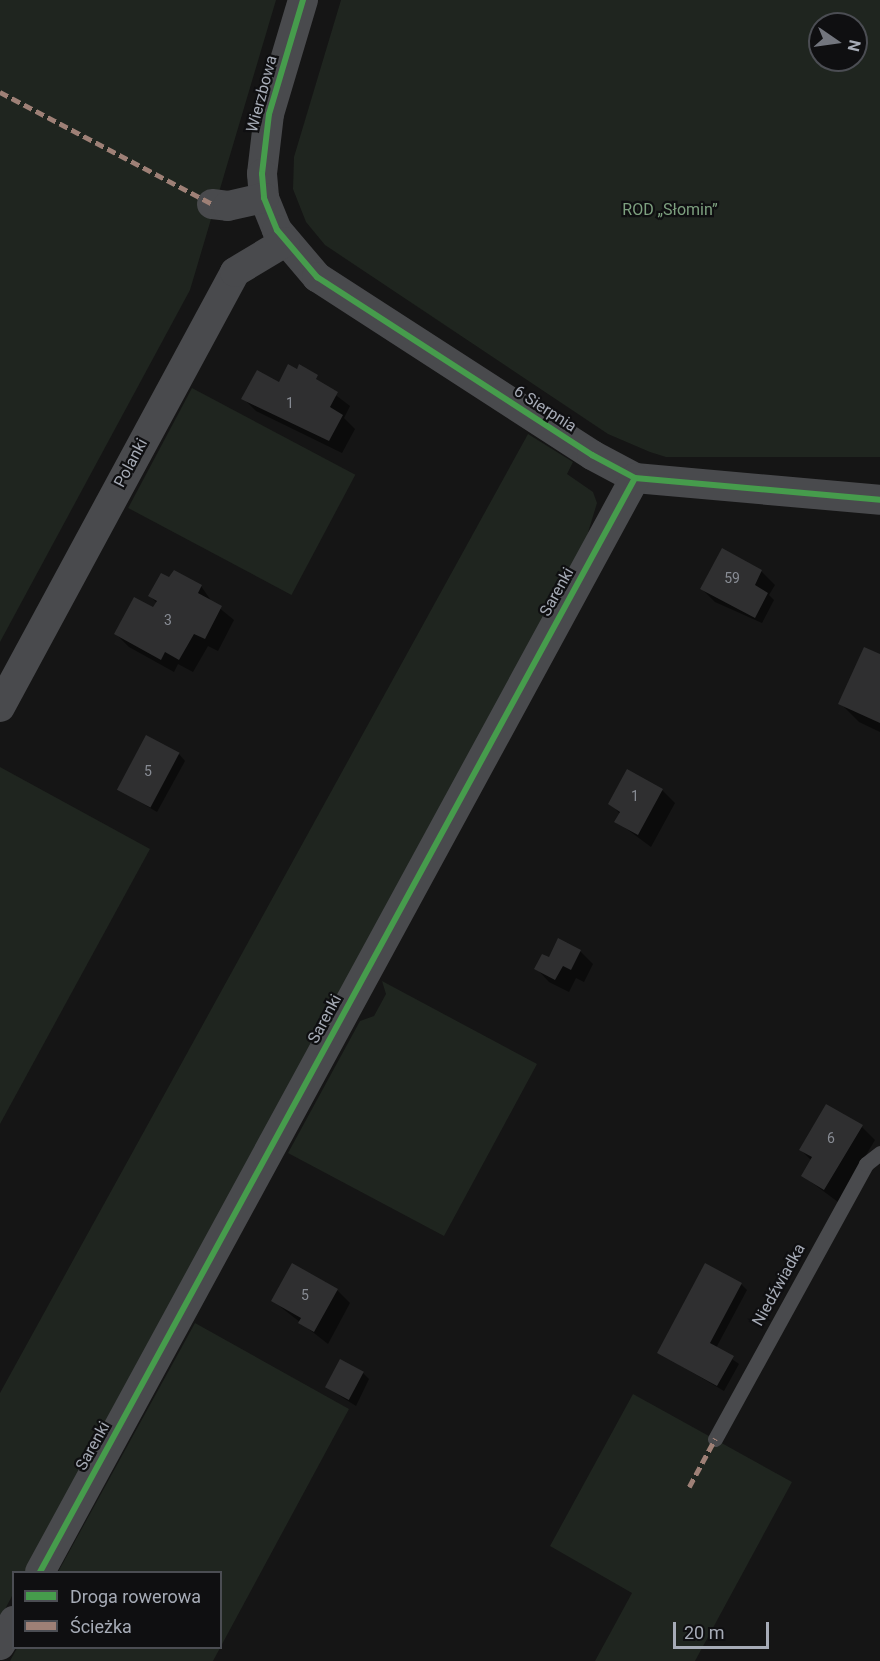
<!DOCTYPE html>
<html>
<head>
<meta charset="utf-8">
<style>
  body { margin:0 }
  #map { position:relative; width:880px; height:1661px; overflow:hidden; background:#151515; font-family:Roboto,sans-serif }
  div>[style] { position:absolute }
  .green>* { inset:0; background:#1f251f; transform-origin:0 0 }
  .shadow>* { inset:0; background:#0007 }
  .building>* { inset:0; background:#2f2f30; transform-origin:0 0 }
  .service>* { height:15px; margin:-7.5px; padding:0 7.5px; transform-origin:7.5px; border-radius:7.5px; background:#494a4d }
  .minor>* { height:30px; margin:-15px; padding:0 15px; transform-origin:15px; border-radius:15px; background:#494a4d }
  .quiet>* { height:4.5px; margin-top:-2.25px; transform-origin:0; background:repeating-linear-gradient(90deg,#9e8076 0 9px,transparent 0 13.5px) }
  .cycleway>* { height:6px; margin:-3px; padding:0 3px; transform-origin:3px; border-radius:3px; background:#469c4c }
  span { translate:-50% -50%; white-space:nowrap; text-align:center; line-height:1.15; -webkit-text-stroke:4.5px #0f0f11; paint-order:stroke }
  .number-label { font-size:14px; color:#888c94 }
  .number-label span { -webkit-text-stroke-width:0 }
  .street-label { font-size:16px; color:#a6abb6 }
  .park-label { font-size:16px; color:#7da07f }
  .legend { position:absolute; left:12px; top:1571px; width:210px; height:78px; box-sizing:border-box; background:#0f0f11; border:2px solid #4b4d53; margin:0; padding:8px 10px; list-style:none; font-size:18px; color:#a6abb6 }
  .legend li { display:flex; align-items:center; gap:12px; height:30px }
  .legend b { width:30px; border:2px solid #4b4d53 }
  .north { position:absolute; left:808px; top:12px; width:60px; height:60px; box-sizing:border-box; background:#0f0f11; border:2px solid #4b4d53; border-radius:50%; rotate:103deg; font-size:16px; font-weight:700; line-height:24px; text-align:center; color:#a6abb6 }
  .north::after { content:''; display:block; margin:auto; width:21px; height:27px; background:#73767e; clip-path:polygon(50% 0,100% 100%,50% 72%,0 100%) }
  .scale { position:absolute; left:673px; top:1622px; width:96px; height:27px; box-sizing:border-box; border:3px solid #a6abb6; border-top:0; padding-left:8px; font-size:18px; line-height:21px; white-space:nowrap; color:#a6abb6; -webkit-text-stroke:4px #0f0f11; paint-order:stroke }
</style>
</head>
<body>
<div id="map">
  <div class="green">
    <div style="clip-path:polygon(0 0,276px 0,190px 290px,0 642px)"></div>
    <div style="clip-path:polygon(evenodd,341px 0,880px 0,880px 457px,666px 457px,650px 452px,608px 434px,325px 245px,306px 222px,293px 189px,294px 157px,341px 0,820px 24px,856px 24px,856px 60px,820px 60px,820px 24px)"></div>
    <div style="left:192px;top:388px;width:185px;height:136px;rotate:28deg"></div>
    <div style="clip-path:polygon(528px 434px,573px 462px,567px 474px,593px 492px,597px 503px,583px 549px,25px 1572px,14px 1572px,13px 1594px,0 1619px,0 1393px)"></div>
    <div style="clip-path:polygon(0 767px,150px 849px,0 1124px)"></div>
    <div style="clip-path:polygon(382px 981px,537px 1064px,444px 1236px,288px 1153px,360px 1021px,374px 1016px,386px 994px)"></div>
    <div style="clip-path:polygon(195px 1323px,349px 1409px,213px 1661px,10px 1661px,17px 1648px,220px 1648px,220px 1572px,58px 1572px)"></div>
    <div style="clip-path:polygon(633px 1394px,792px 1482px,695px 1661px,595px 1661px,632px 1593px,550px 1546px)"></div>
  </div>
  <div class="shadow">
    <div style="clip-path:polygon(299px 367px,350px 406px,344px 418px,355px 429px,342px 453px,256px 411px,243px 398px,279px 384px)"></div>
    <div style="clip-path:polygon(723px 550px,762px 572px,775px 585px,769px 595px,774px 600px,762px 623px,715px 602px,702px 589px)"></div>
    <div style="clip-path:polygon(170px 579px,201px 586px,212px 602px,234px 620px,218px 651px,208px 646px,193px 672px,178px 664px,174px 672px,129px 647px,116px 634px,154px 609px,157px 603px,150px 596px)"></div>
    <div style="clip-path:polygon(880px 656px,880px 732px,859px 722px,840px 703px)"></div>
    <div style="clip-path:polygon(179px 754px,185px 761px,157px 812px,118px 789px)"></div>
    <div style="clip-path:polygon(662px 790px,675px 803px,651px 847px,616px 821px,620px 814px,610px 803px)"></div>
    <div style="clip-path:polygon(580px 951px,593px 964px,584px 982px,576px 978px,569px 992px,549px 982px,536px 968px,549px 959px)"></div>
    <div style="clip-path:polygon(862px 1127px,875px 1140px,838px 1202px,803px 1176px,812px 1161px,801px 1150px)"></div>
    <div style="clip-path:polygon(741px 1284px,747px 1290px,716px 1348px,739px 1364px,724px 1391px,659px 1353px)"></div>
    <div style="clip-path:polygon(337px 1290px,350px 1303px,328px 1344px,273px 1301px)"></div>
    <div style="clip-path:polygon(363px 1373px,369px 1379px,356px 1406px,326px 1387px)"></div>
  </div>
  <div class="building">
    <div style="clip-path:polygon(288px 364px,297px 369px,299px 364px,318px 375px,316px 379px,338px 392px,330px 407px,343px 415px,329px 441px,241px 399px,257px 370px,279px 382px)"></div>
    <div style="clip-path:polygon(722px 548px,762px 570px,755px 585px,768px 593px,755px 618px,700px 589px)"></div>
    <div style="clip-path:polygon(174px 570px,202px 585px,198px 593px,222px 606px,205px 639px,194px 634px,179px 660px,165px 652px,161px 660px,114px 634px,134px 597px,153px 607px,157px 601px,148px 596px,161px 573px,169px 577px)"></div>
    <div style="clip-path:polygon(864px 647px,880px 654px,880px 723px,838px 704px)"></div>
    <div style="left:146px;top:735px;width:38px;height:62px;rotate:28deg"></div>
    <div style="clip-path:polygon(627px 769px,663px 789px,638px 835px,614px 822px,620px 812px,608px 804px)"></div>
    <div style="clip-path:polygon(558px 938px,581px 950px,571px 970px,563px 966px,555px 980px,534px 969px,542px 954px,549px 957px)"></div>
    <div style="clip-path:polygon(826px 1104px,863px 1125px,824px 1190px,801px 1176px,812px 1157px,799px 1150px)"></div>
    <div style="clip-path:polygon(292px 1263px,338px 1289px,314px 1332px,298px 1323px,301px 1318px,271px 1301px)"></div>
    <div style="clip-path:polygon(705px 1263px,742px 1283px,710px 1343px,734px 1356px,717px 1386px,657px 1353px)"></div>
    <div style="left:340px;top:1359px;width:27px;height:32px;rotate:28deg"></div>
  </div>
  <div class="service">
    <div style="left:715px;top:1439px;width:314px;rotate:-61.2deg"></div>
    <div style="left:866px;top:1164px;width:18px;rotate:-38deg"></div>
  </div>
  <div class="minor">
    <div style="left:303px;top:0;width:119px;rotate:106.6deg"></div>
    <div style="left:269px;top:114px;width:60px;rotate:96.7deg"></div>
    <div style="left:262px;top:174px;width:24px;rotate:85deg"></div>
    <div style="left:264px;top:198px;width:35px;rotate:68deg"></div>
    <div style="left:277px;top:230px;width:62px;rotate:49.6deg"></div>
    <div style="left:317px;top:277px;width:328px;rotate:32.9deg"></div>
    <div style="left:592px;top:455px;width:49px;rotate:28.1deg"></div>
    <div style="left:635px;top:478px;width:246px;rotate:5.1deg"></div>
    <div style="left:212px;top:204px;width:16px;rotate:7deg"></div>
    <div style="left:228px;top:206px;width:37px;rotate:-13deg"></div>
    <div style="left:0;top:707px;width:494px;rotate:-61.6deg"></div>
    <div style="left:235px;top:272px;width:58px;rotate:-31deg"></div>
    <div style="left:40px;top:1572px;width:1245px;rotate:-61.46deg"></div>
    <div style="left:0;top:1645px;width:28px;rotate:-60deg"></div>
  </div>
  <div class="quiet">
    <div style="left:0;top:92px;width:240px;rotate:27.8deg"></div>
    <div style="left:689px;top:1487px;width:55px;rotate:-61.6deg"></div>
  </div>
  <div class="cycleway">
    <div style="left:303px;top:0;width:119px;rotate:106.6deg"></div>
    <div style="left:269px;top:114px;width:60px;rotate:96.7deg"></div>
    <div style="left:262px;top:174px;width:24px;rotate:85deg"></div>
    <div style="left:264px;top:198px;width:35px;rotate:68deg"></div>
    <div style="left:277px;top:230px;width:62px;rotate:49.6deg"></div>
    <div style="left:317px;top:277px;width:328px;rotate:32.9deg"></div>
    <div style="left:592px;top:455px;width:49px;rotate:28.1deg"></div>
    <div style="left:635px;top:478px;width:246px;rotate:5.1deg"></div>
    <div style="left:40px;top:1572px;width:1245px;rotate:-61.46deg"></div>
  </div>
  <div class="number-label">
    <span style="left:290px;top:403px">1</span>
    <span style="left:732px;top:578px">59</span>
    <span style="left:168px;top:620px">3</span>
    <span style="left:148px;top:771px">5</span>
    <span style="left:635px;top:796px">1</span>
    <span style="left:831px;top:1138px">6</span>
    <span style="left:305px;top:1295px">5</span>
  </div>
  <div class="street-label">
    <span style="left:262px;top:94px;rotate:-75deg">Wierzbowa</span>
    <span style="left:545px;top:409px;rotate:33deg">6 Sierpnia</span>
    <span style="left:131px;top:463px;rotate:-62deg">Polanki</span>
    <span style="left:557px;top:592px;rotate:-61deg">Sarenki</span>
    <span style="left:325px;top:1019px;rotate:-62deg">Sarenki</span>
    <span style="left:779px;top:1285px;rotate:-61deg">Niedźwiadka</span>
    <span style="left:93px;top:1446px;rotate:-61deg">Sarenki</span>
  </div>
  <div class="park-label">
    <span style="left:670px;top:210px">ROD „Słomin”</span>
  </div>
  <ul class="legend">
  <li><b style="height:8px;background:#469c4c"></b>Droga rowerowa</li>
  <li><b style="height:8px;background:#9e8076"></b>Ścieżka</li>
  </ul>
  <div class="north">N</div>
  <div class="scale">20 m</div>
</div>
</body>
</html>
